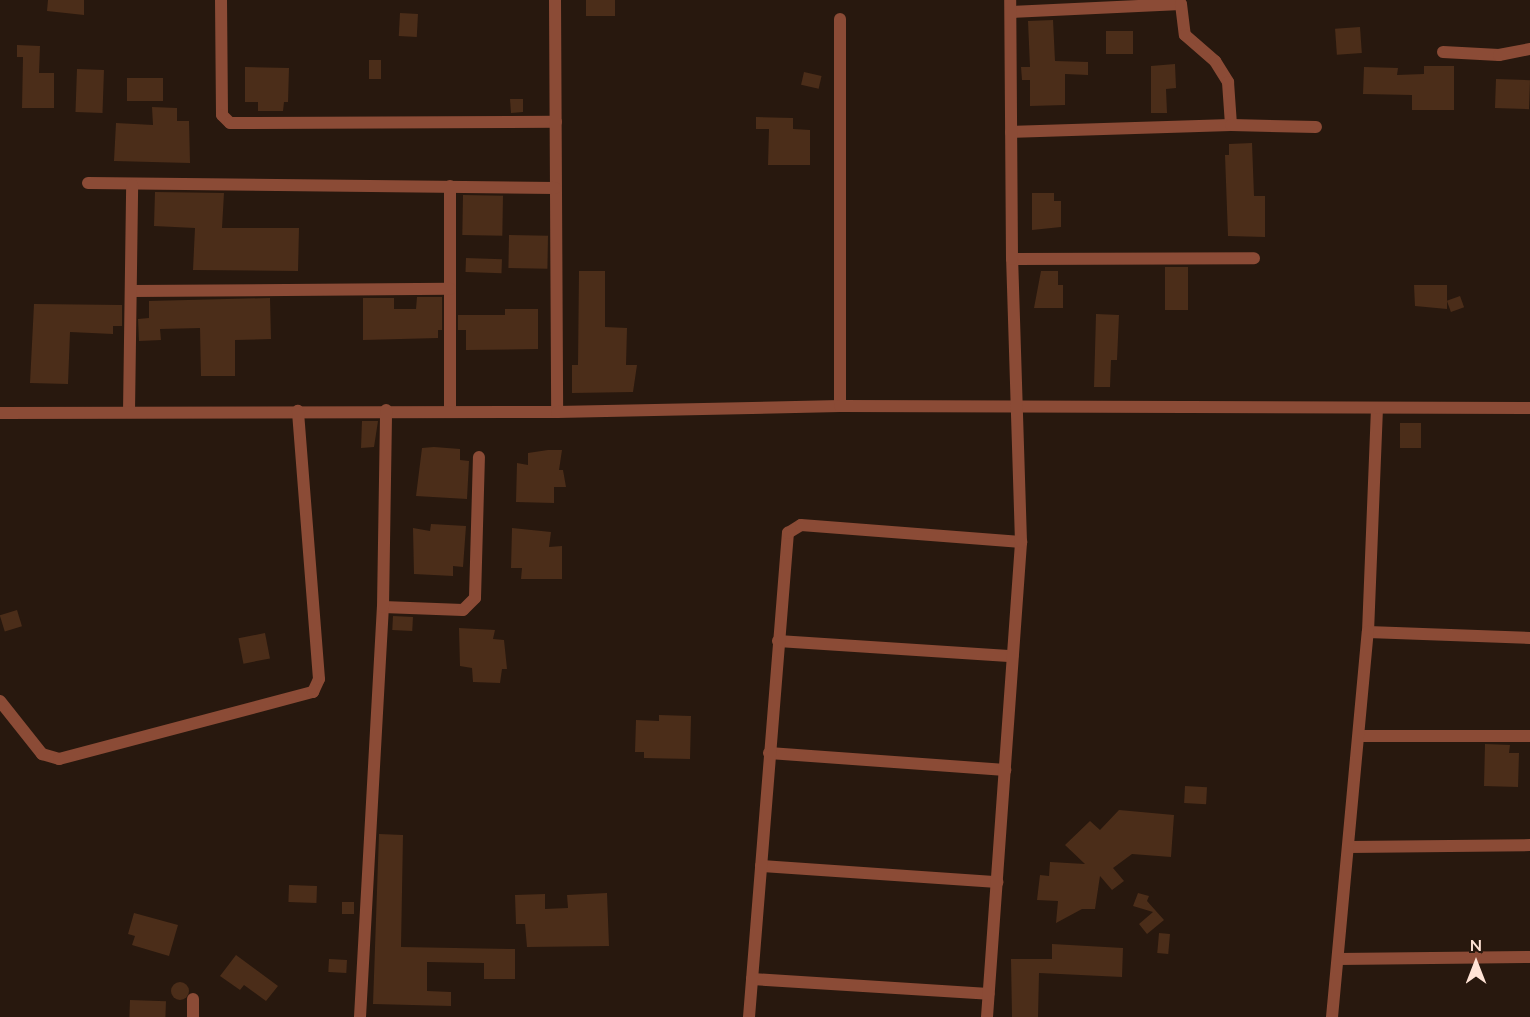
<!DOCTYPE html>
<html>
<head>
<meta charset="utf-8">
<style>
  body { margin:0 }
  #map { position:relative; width:1530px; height:1017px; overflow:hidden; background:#28180e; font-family:Lato,sans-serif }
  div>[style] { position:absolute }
  .building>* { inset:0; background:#4b2d19; transform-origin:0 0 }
  .round { border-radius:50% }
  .minor>* { height:12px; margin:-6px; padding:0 6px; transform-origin:6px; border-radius:6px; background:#8b4b36 }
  span { translate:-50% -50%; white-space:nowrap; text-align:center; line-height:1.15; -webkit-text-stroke:6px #28180e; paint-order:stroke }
  .north { position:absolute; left:1446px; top:933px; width:60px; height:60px; -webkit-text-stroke:4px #28180e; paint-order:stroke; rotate:0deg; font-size:16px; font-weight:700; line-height:24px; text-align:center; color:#ffe3d5 }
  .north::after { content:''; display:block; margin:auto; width:21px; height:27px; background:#ffe3d5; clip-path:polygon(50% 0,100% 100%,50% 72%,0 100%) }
</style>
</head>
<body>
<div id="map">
  <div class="building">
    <div style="clip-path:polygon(48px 0,84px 0,84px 15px,47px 11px)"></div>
    <div style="left:586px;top:0;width:29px;height:16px"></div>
    <div style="left:400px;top:13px;width:18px;height:23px;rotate:3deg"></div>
    <div style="clip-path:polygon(1053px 20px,1055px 61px,1088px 62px,1088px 75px,1065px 74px,1065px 105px,1030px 106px,1030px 80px,1022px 80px,1021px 67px,1030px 67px,1028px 21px)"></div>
    <div style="left:1360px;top:27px;width:26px;height:25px;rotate:86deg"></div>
    <div style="left:1106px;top:31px;width:27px;height:23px"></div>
    <div style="clip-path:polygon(17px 45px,40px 46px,39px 73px,54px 73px,54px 108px,22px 108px,23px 57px,17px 57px)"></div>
    <div style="left:381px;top:60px;width:19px;height:12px;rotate:90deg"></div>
    <div style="clip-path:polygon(1175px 64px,1176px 88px,1166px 89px,1167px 113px,1151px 113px,1151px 66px)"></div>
    <div style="clip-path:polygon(1424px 66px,1454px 66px,1454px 110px,1412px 110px,1412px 95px,1363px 94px,1364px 67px,1398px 68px,1397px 75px,1424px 74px)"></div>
    <div style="clip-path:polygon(245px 67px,289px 68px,288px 102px,284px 102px,283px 111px,258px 111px,258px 102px,245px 102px)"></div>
    <div style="left:77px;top:69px;width:27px;height:43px;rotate:2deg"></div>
    <div style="left:804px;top:72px;width:18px;height:13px;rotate:13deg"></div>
    <div style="left:127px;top:78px;width:36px;height:23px"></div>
    <div style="left:1496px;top:79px;width:34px;height:29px;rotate:2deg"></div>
    <div style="clip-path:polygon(510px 99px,523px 99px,523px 112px,511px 113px)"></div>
    <div style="clip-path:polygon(152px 107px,177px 108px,177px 121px,189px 121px,190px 163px,114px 161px,116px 123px,153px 125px)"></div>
    <div style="clip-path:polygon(756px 117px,793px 118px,793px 129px,810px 130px,810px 165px,768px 165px,769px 129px,756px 129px)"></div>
    <div style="clip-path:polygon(1252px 143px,1254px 196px,1265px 196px,1265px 237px,1228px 236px,1225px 155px,1229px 155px,1229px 144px)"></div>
    <div style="clip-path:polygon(155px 192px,224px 193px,222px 228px,299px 228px,298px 271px,193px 270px,195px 228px,154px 226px)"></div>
    <div style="clip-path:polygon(1032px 193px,1054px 193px,1054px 201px,1061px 201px,1061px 227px,1032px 230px)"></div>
    <div style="left:463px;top:195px;width:40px;height:40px;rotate:1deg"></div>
    <div style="left:509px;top:235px;width:39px;height:33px;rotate:1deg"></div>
    <div style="left:466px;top:258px;width:36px;height:14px;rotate:2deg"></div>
    <div style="left:1165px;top:267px;width:23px;height:43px"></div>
    <div style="clip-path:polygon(579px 271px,605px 271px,605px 327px,627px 328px,626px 365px,637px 365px,633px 392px,572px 393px,572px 365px,578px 365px)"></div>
    <div style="clip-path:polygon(1041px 271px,1058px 271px,1058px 285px,1063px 285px,1063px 308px,1034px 308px)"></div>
    <div style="clip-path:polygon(1414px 285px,1447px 285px,1447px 309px,1415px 306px)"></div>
    <div style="left:1460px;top:296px;width:12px;height:14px;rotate:70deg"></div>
    <div style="clip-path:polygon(417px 297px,442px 297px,442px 330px,438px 330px,438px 338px,363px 340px,363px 298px,394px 298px,394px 309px,416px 309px)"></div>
    <div style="clip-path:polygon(270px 298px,271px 339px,235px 340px,235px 376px,201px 376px,200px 328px,160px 329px,161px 340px,139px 341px,138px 319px,149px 318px,149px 301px)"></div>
    <div style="clip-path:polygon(34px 304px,122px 305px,122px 326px,113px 326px,113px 334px,70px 332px,68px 384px,30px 383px)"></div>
    <div style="clip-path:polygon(505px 309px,538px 309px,538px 349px,466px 350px,466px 330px,458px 330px,458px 315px,505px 315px)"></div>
    <div style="clip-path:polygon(1096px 314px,1119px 315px,1117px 360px,1111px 360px,1110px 387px,1094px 387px)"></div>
    <div style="clip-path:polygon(362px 421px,378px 421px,374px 447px,361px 448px)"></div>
    <div style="left:1400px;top:423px;width:21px;height:25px"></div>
    <div style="clip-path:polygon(434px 447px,460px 449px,460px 460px,469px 461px,467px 499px,416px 496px,422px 448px)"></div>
    <div style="clip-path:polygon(548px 450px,562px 450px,559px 470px,563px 470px,566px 487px,554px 487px,554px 503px,516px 502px,517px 463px,528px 465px,528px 453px)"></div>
    <div style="clip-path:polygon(431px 524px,466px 526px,463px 567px,453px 566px,453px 576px,414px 574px,413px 528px,430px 531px)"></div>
    <div style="clip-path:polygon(512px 528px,551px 532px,549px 547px,562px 546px,562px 579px,521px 579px,522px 568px,511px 568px)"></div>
    <div style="left:17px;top:610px;width:17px;height:18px;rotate:73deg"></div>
    <div style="left:393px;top:616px;width:20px;height:14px;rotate:3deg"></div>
    <div style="clip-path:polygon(459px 628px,495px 630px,493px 639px,504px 640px,507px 669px,502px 669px,500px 683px,473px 682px,472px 668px,460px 666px)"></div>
    <div style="left:265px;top:633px;width:26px;height:27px;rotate:79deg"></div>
    <div style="clip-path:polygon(659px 715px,691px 716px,690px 759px,644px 758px,644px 752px,635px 752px,636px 720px,659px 721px)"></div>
    <div style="clip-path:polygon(1485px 744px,1510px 745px,1509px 753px,1519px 753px,1518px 787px,1484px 786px)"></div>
    <div style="left:1185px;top:786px;width:22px;height:17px;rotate:3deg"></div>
    <div style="clip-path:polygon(1119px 810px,1174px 815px,1171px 857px,1132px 854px,1113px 868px,1124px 881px,1112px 890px,1100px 876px,1095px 909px,1082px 909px,1056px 923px,1058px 901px,1037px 900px,1040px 875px,1049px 876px,1050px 862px,1085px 864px,1065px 845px,1090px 821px,1100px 830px)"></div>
    <div style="clip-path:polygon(379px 834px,403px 835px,401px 947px,515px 949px,515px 979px,484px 979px,484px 963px,427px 962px,427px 991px,451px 992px,451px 1006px,373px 1004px)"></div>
    <div style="left:289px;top:885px;width:28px;height:17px;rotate:2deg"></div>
    <div style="clip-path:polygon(607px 893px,609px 946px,527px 947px,525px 924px,516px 924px,515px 895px,545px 894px,545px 909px,568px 908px,567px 895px)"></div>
    <div style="clip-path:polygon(1138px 893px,1149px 896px,1147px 901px,1164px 920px,1147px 934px,1139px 924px,1153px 912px,1133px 906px)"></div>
    <div style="left:342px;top:902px;width:12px;height:12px"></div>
    <div style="clip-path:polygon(134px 913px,178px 925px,169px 956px,132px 945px,135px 936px,128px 934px)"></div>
    <div style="left:1159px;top:933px;width:11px;height:20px;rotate:5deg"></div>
    <div style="clip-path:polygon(1052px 944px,1123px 948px,1122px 977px,1039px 973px,1038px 1017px,1012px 1017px,1011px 959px,1052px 959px)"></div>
    <div style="clip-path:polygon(236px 955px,278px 986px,266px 1001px,244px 985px,240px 990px,220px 976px)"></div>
    <div style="left:329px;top:959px;width:18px;height:13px;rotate:3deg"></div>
    <div class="round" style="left:171px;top:982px;width:18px;height:18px"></div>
    <div style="left:130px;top:1000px;width:36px;height:17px;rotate:2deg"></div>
  </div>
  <div class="minor">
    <div style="left:221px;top:0;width:115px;rotate:89.5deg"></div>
    <div style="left:222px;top:115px;width:11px;rotate:45deg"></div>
    <div style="left:230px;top:123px;width:326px;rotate:-0.2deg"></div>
    <div style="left:555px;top:0;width:412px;rotate:89.7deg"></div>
    <div style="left:1011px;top:12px;width:170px;rotate:-2.7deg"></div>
    <div style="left:1181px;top:4px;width:31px;rotate:83deg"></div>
    <div style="left:1185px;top:35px;width:40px;rotate:41deg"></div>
    <div style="left:1215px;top:61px;width:25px;rotate:58deg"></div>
    <div style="left:1228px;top:82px;width:43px;rotate:86deg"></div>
    <div style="left:840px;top:19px;width:387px;rotate:90deg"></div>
    <div style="left:1443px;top:52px;width:56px;rotate:3.1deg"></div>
    <div style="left:1499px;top:55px;width:32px;rotate:-11deg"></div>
    <div style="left:1011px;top:132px;width:220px;rotate:-1.8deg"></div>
    <div style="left:1231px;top:125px;width:85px;rotate:1.3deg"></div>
    <div style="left:88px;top:183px;width:467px;rotate:0.6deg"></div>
    <div style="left:450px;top:186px;width:225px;rotate:90deg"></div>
    <div style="left:1012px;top:259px;width:242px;rotate:-0.2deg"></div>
    <div style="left:131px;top:291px;width:319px;rotate:-0.4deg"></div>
    <div style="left:1377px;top:408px;width:224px;rotate:92.3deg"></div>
    <div style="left:1368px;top:632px;width:162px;rotate:2.1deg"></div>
    <div style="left:129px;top:412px;width:227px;rotate:-89.2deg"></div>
    <div style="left:0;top:413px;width:557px;rotate:-0.1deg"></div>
    <div style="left:557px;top:412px;width:283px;rotate:-1.2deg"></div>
    <div style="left:840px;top:406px;width:690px;rotate:0.17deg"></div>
    <div style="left:383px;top:607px;width:80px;rotate:2.1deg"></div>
    <div style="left:463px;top:610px;width:17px;rotate:-45deg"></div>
    <div style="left:475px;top:598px;width:141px;rotate:-88.4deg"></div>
    <div style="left:778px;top:641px;width:235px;rotate:3.7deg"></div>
    <div style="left:0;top:701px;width:68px;rotate:51.6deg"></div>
    <div style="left:42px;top:754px;width:18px;rotate:16deg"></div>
    <div style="left:59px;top:759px;width:263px;rotate:-14.8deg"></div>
    <div style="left:313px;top:692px;width:14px;rotate:-65deg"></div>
    <div style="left:319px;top:679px;width:269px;rotate:-94.5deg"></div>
    <div style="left:1359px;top:736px;width:171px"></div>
    <div style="left:769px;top:753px;width:237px;rotate:4.1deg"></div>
    <div style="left:1348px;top:847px;width:182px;rotate:-0.6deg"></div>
    <div style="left:761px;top:866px;width:237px;rotate:3.9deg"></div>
    <div style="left:1338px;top:959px;width:192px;rotate:-0.6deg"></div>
    <div style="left:752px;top:979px;width:237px;rotate:3.6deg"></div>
    <div style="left:193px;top:999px;width:18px;rotate:90deg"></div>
    <div style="left:360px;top:1017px;width:411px;rotate:-86.8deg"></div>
    <div style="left:383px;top:607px;width:197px;rotate:-89.1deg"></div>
    <div style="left:749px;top:1017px;width:486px;rotate:-85.4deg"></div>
    <div style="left:788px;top:533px;width:15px;rotate:-32deg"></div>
    <div style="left:801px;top:525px;width:221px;rotate:4.4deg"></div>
    <div style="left:987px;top:1017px;width:476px;rotate:-85.9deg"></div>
    <div style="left:1021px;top:542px;width:283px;rotate:-91.8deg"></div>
    <div style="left:1012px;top:259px;width:259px;rotate:-90.4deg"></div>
    <div style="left:1332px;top:1017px;width:387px;rotate:-84.7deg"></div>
  </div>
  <div class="north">N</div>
</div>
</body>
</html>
